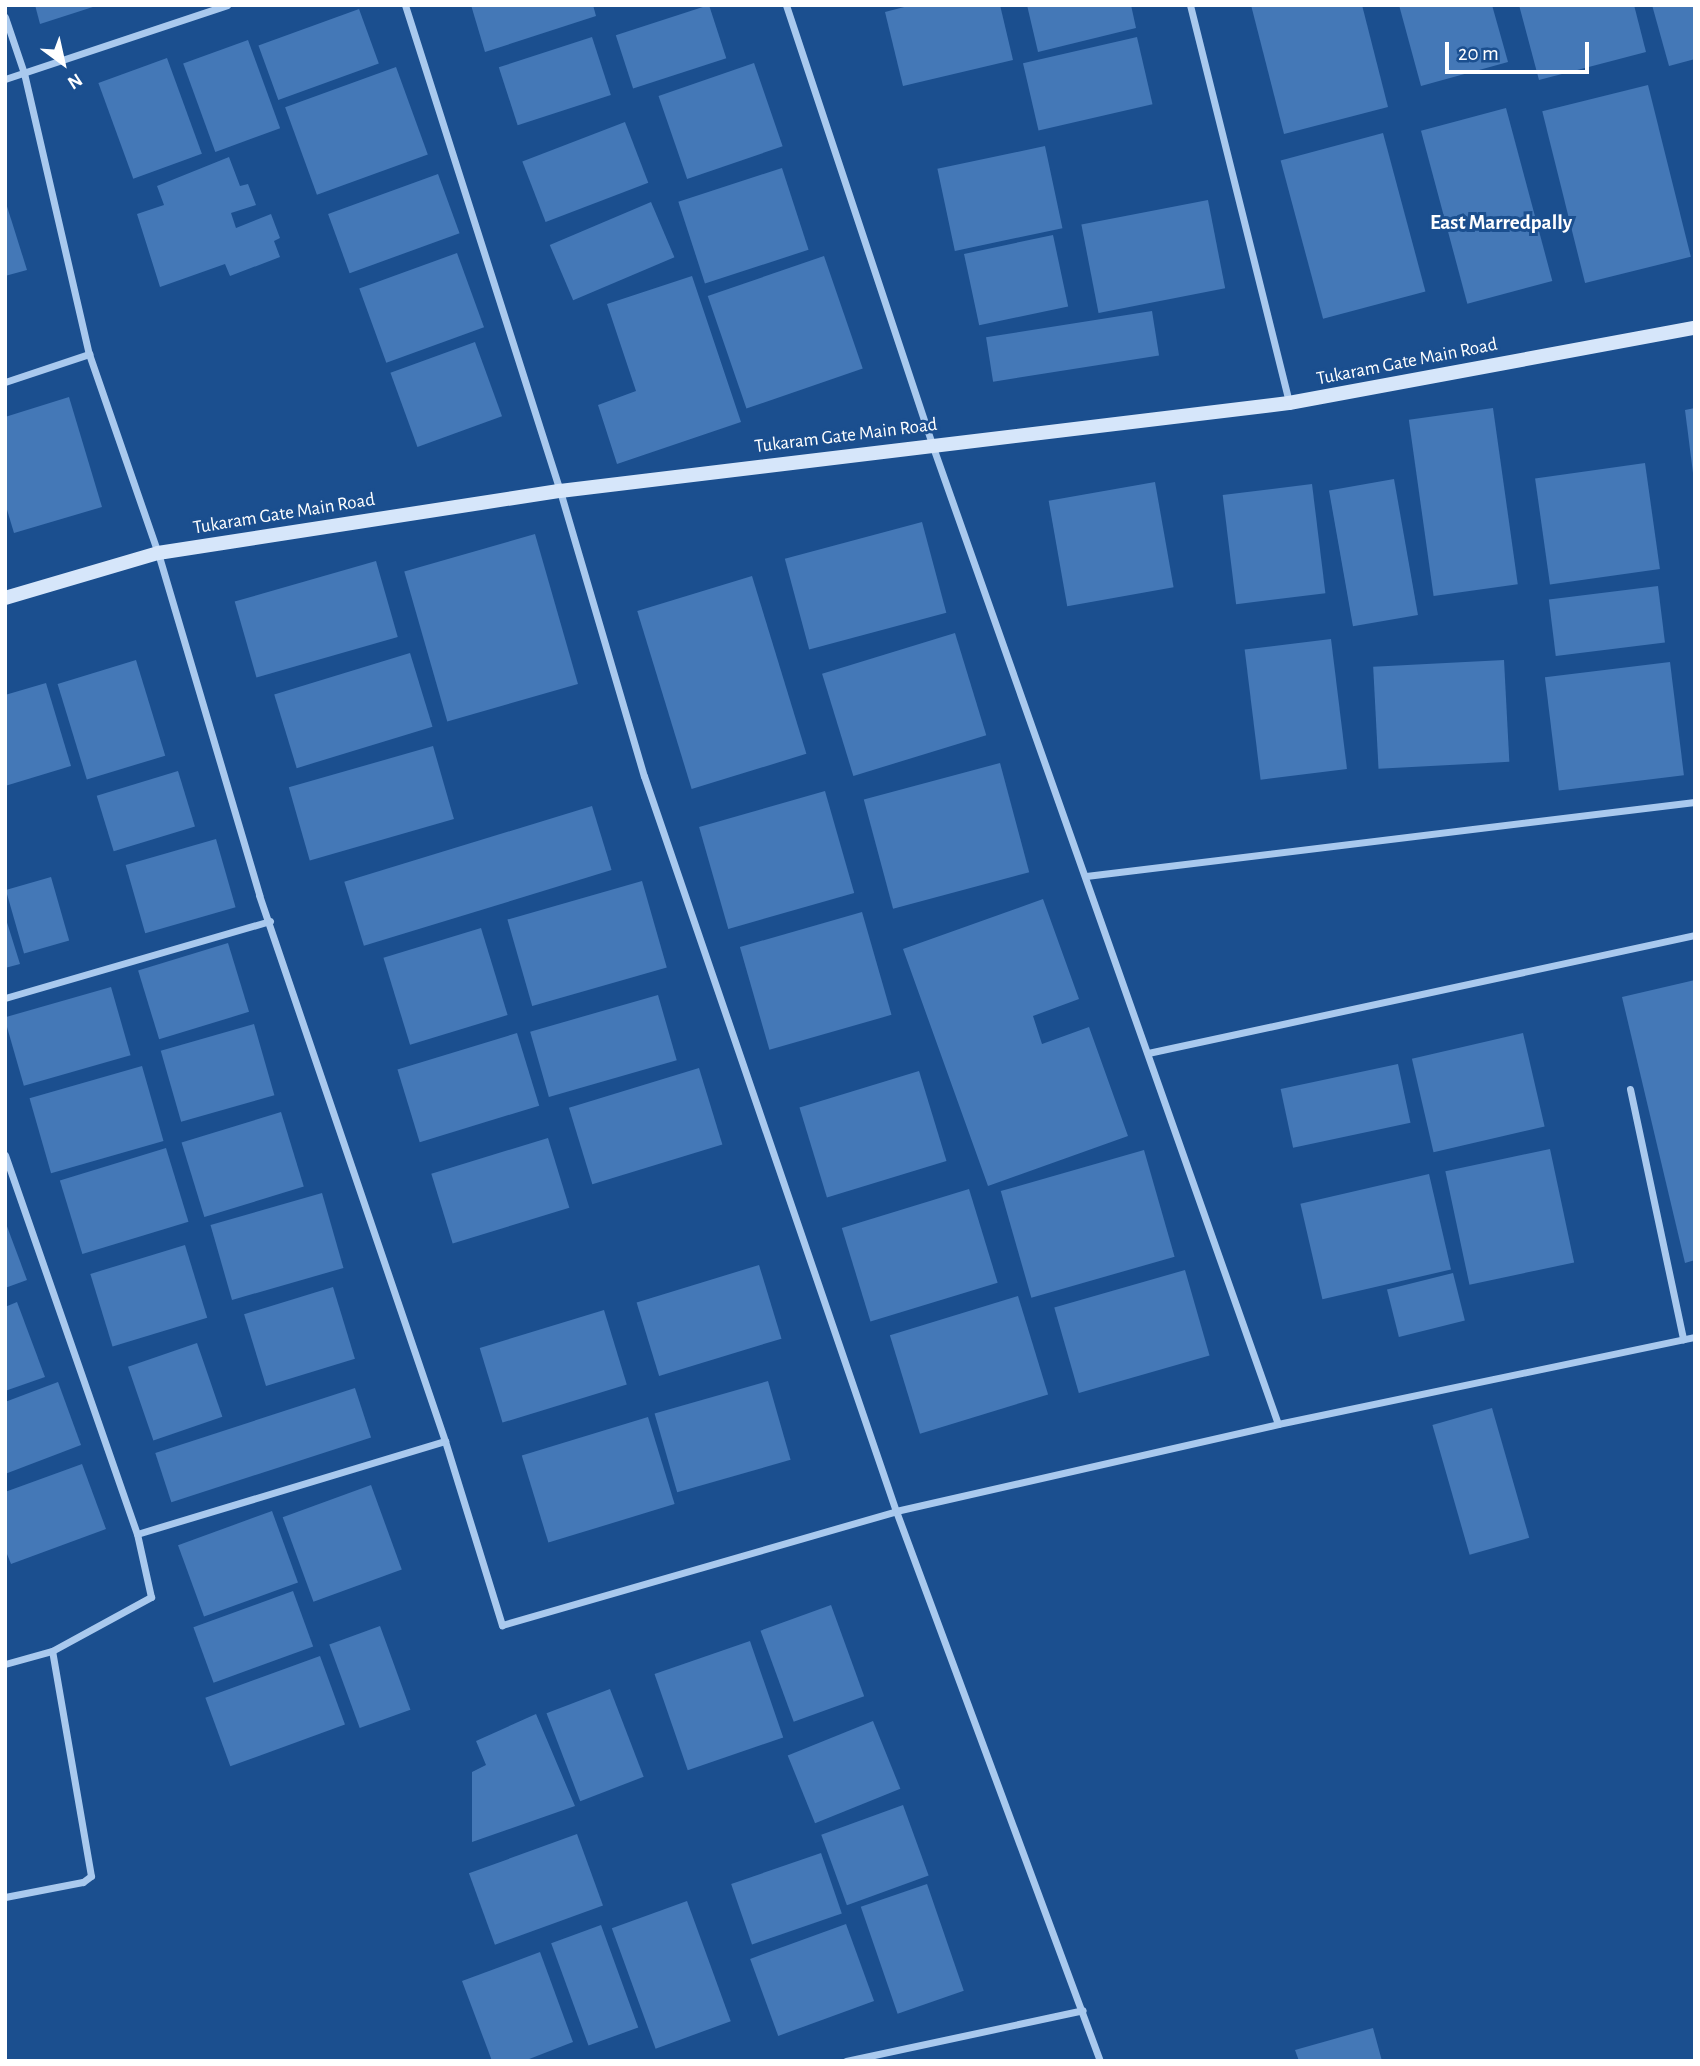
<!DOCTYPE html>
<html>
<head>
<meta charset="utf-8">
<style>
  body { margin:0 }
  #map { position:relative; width:1700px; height:2066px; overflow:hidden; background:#1b4f8f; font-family:"Alegreya Sans",sans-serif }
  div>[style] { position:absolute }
  .building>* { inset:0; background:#4478b7; transform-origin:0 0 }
  .street>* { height:7px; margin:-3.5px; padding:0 3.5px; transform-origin:3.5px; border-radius:3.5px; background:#a9c9ee }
  .secondary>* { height:14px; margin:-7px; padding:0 7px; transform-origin:7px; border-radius:7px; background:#d6e6fa }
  span { translate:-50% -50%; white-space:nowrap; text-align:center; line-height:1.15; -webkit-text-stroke:6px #1b4f8f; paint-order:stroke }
  .street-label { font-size:19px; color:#fff }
  .neighbourhood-label { font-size:21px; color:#fff; font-weight:700 }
  .frame { position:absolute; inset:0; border:7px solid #fff; pointer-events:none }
  .north { position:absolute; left:28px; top:28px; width:70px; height:70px; -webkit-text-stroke:5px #1b4f8f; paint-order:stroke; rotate:147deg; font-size:19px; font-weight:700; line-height:28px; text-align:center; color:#fff }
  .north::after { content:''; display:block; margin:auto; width:24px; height:32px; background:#fff; clip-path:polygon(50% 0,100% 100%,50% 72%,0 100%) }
  .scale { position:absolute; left:1445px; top:42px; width:144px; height:32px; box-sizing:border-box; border:4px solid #fff; border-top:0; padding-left:9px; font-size:21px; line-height:24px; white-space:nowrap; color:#fff; -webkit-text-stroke:5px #1b4f8f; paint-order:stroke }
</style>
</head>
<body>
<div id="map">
  <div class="building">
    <div style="clip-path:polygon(35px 5px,96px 5px,96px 6px,40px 24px)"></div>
    <div style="clip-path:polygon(471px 5px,593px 5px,596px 16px,485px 52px)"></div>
    <div style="left:709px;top:5px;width:56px;height:98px;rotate:72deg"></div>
    <div style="clip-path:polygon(912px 5px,1000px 5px,1013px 60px,903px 86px,885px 12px)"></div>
    <div style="clip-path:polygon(1027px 5px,1131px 5px,1136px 28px,1038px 52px)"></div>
    <div style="clip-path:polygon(1251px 5px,1362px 5px,1388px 107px,1284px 134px)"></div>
    <div style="clip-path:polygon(1399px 5px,1492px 5px,1508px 62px,1421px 86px)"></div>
    <div style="clip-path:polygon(1519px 5px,1634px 5px,1646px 52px,1539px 80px)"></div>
    <div style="clip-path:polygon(1652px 5px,1695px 5px,1695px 59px,1669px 66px)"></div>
    <div style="left:359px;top:9px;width:58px;height:107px;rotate:70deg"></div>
    <div style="left:592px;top:37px;width:61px;height:98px;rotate:72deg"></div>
    <div style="left:1137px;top:37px;width:69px;height:117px;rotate:77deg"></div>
    <div style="left:248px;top:40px;width:94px;height:69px;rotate:70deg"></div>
    <div style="left:167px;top:58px;width:102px;height:73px;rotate:70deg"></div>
    <div style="left:754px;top:63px;width:88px;height:101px;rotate:71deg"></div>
    <div style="left:396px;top:67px;width:93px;height:118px;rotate:70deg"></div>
    <div style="left:1648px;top:85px;width:177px;height:109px;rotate:76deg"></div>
    <div style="left:1506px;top:108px;width:179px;height:88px;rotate:75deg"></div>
    <div style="left:625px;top:122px;width:65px;height:110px;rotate:69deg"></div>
    <div style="left:1383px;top:133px;width:164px;height:106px;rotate:75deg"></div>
    <div style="left:1045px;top:146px;width:84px;height:110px;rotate:78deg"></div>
    <div style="clip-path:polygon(229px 157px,240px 186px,248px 184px,256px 205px,231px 213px,236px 228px,271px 214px,280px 238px,274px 241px,280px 257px,230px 276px,225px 264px,160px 287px,137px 214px,164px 205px,157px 186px)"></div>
    <div style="left:782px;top:168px;width:86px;height:109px;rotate:72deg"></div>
    <div style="left:438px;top:174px;width:63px;height:117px;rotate:70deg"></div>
    <div style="clip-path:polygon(5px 200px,27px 270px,5px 276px)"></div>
    <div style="left:1208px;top:200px;width:90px;height:129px;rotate:79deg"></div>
    <div style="left:651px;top:202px;width:60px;height:110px;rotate:67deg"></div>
    <div style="left:1053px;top:235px;width:73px;height:91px;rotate:78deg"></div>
    <div style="left:457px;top:253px;width:79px;height:104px;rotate:70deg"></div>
    <div style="left:824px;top:256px;width:119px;height:123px;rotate:71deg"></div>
    <div style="clip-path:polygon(692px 276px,741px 422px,617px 464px,598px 405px,636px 391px,607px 304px)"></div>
    <div style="left:1152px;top:311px;width:45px;height:168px;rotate:81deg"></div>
    <div style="left:475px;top:342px;width:79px;height:90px;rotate:70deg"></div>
    <div style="clip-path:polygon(69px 397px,102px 507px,14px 533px,5px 503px,5px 417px)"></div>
    <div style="left:1493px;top:408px;width:178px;height:85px;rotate:82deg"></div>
    <div style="clip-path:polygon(1695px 408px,1695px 473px,1693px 473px,1685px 410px)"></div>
    <div style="left:1645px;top:463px;width:107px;height:111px;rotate:82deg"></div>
    <div style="left:1394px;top:479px;width:138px;height:66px;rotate:80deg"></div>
    <div style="left:1155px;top:482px;width:107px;height:108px;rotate:80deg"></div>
    <div style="left:1312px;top:484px;width:110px;height:90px;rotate:83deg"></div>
    <div style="left:922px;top:522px;width:94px;height:142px;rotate:75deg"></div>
    <div style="left:535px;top:534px;width:156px;height:136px;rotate:74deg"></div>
    <div style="left:376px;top:561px;width:79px;height:147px;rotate:74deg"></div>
    <div style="left:752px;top:576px;width:186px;height:120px;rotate:73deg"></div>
    <div style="left:1658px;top:586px;width:57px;height:110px;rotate:83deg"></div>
    <div style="left:955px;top:633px;width:107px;height:139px;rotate:73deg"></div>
    <div style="left:1331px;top:639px;width:131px;height:87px;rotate:83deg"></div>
    <div style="left:410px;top:653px;width:77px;height:142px;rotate:73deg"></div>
    <div style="left:136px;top:660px;width:100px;height:82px;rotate:73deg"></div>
    <div style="left:1504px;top:660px;width:102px;height:131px;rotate:87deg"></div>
    <div style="left:1670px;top:662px;width:114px;height:126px;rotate:83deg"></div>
    <div style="clip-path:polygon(46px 683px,71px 766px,5px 786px,5px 695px)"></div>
    <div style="left:433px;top:746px;width:76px;height:150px;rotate:74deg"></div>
    <div style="left:1000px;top:763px;width:113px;height:141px;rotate:75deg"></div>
    <div style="left:178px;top:771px;width:58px;height:85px;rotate:73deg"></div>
    <div style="left:825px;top:791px;width:106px;height:131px;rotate:74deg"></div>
    <div style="left:592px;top:806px;width:67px;height:259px;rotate:73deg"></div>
    <div style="left:216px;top:839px;width:71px;height:94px;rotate:74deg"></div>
    <div style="left:51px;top:877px;width:66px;height:47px;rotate:74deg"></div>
    <div style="left:642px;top:881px;width:90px;height:140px;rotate:74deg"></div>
    <div style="clip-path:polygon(1043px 899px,1079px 999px,1033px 1016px,1042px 1044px,1089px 1027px,1128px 1136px,988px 1186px,903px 949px)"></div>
    <div style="left:862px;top:912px;width:107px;height:127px;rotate:74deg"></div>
    <div style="clip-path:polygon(5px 916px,20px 964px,5px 968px)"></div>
    <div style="left:481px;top:928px;width:91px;height:102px;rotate:73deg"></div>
    <div style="left:228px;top:943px;width:72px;height:94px;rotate:73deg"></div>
    <div style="clip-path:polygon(1695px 980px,1695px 1260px,1685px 1263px,1622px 997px)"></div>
    <div style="left:111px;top:987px;width:71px;height:111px;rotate:74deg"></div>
    <div style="left:658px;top:995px;width:68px;height:133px;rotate:74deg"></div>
    <div style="left:254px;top:1024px;width:74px;height:97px;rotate:74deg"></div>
    <div style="left:517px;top:1033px;width:76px;height:125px;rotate:73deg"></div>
    <div style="left:1523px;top:1033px;width:96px;height:114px;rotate:77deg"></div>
    <div style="left:1398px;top:1064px;width:60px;height:120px;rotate:78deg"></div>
    <div style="left:142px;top:1066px;width:78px;height:117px;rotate:74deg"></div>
    <div style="left:699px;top:1068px;width:80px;height:136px;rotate:73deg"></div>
    <div style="left:919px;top:1071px;width:94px;height:125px;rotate:73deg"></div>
    <div style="left:281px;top:1112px;width:78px;height:104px;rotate:73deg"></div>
    <div style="left:548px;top:1138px;width:73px;height:122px;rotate:73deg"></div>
    <div style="left:166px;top:1148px;width:77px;height:111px;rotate:73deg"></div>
    <div style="left:1550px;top:1149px;width:116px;height:107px;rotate:78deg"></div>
    <div style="left:1144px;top:1150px;width:111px;height:149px;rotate:74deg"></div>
    <div style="left:1429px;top:1174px;width:98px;height:132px;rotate:77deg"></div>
    <div style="left:969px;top:1189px;width:98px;height:133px;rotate:73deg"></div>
    <div style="left:322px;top:1193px;width:78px;height:116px;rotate:74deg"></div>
    <div style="clip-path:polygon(5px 1221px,27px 1280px,5px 1288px)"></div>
    <div style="left:185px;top:1245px;width:76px;height:99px;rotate:73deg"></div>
    <div style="left:759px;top:1265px;width:77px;height:128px;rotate:73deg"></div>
    <div style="left:1185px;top:1270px;width:89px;height:136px;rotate:74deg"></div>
    <div style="left:1453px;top:1273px;width:49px;height:68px;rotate:76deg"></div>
    <div style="left:333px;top:1287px;width:75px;height:93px;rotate:73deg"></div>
    <div style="left:1018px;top:1296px;width:103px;height:134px;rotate:73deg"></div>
    <div style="clip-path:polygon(17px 1302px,45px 1377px,5px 1391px,5px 1307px)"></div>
    <div style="left:604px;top:1310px;width:78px;height:130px;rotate:73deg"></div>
    <div style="left:197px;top:1343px;width:78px;height:73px;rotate:71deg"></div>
    <div style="left:768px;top:1381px;width:82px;height:118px;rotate:74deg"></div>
    <div style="clip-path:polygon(58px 1382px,81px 1445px,5px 1474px,5px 1402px)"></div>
    <div style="left:355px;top:1388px;width:52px;height:210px;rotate:72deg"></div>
    <div style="left:1492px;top:1408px;width:135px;height:62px;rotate:74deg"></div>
    <div style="left:648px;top:1417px;width:91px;height:132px;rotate:73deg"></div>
    <div style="clip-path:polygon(82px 1464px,106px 1529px,11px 1564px,5px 1549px,5px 1492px)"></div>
    <div style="left:371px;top:1485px;width:90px;height:94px;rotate:70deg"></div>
    <div style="left:272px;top:1511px;width:76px;height:100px;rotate:70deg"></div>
    <div style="left:293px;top:1591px;width:59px;height:106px;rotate:70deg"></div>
    <div style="left:831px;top:1605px;width:97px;height:75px;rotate:70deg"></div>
    <div style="left:380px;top:1626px;width:89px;height:54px;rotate:70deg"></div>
    <div style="left:750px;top:1641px;width:102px;height:101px;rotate:71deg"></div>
    <div style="left:320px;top:1656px;width:73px;height:122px;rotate:70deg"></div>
    <div style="left:610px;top:1689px;width:94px;height:68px;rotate:69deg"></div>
    <div style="clip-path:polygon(536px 1714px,575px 1806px,472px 1842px,472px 1772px,486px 1765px,476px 1741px)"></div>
    <div style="left:873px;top:1721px;width:73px;height:92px;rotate:68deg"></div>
    <div style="left:903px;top:1805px;width:75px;height:87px;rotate:70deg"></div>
    <div style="left:577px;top:1834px;width:76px;height:115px;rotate:70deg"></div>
    <div style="left:821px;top:1853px;width:64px;height:95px;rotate:71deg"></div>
    <div style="left:927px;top:1884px;width:113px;height:70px;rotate:71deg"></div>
    <div style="left:687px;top:1901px;width:128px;height:80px;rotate:70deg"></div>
    <div style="left:846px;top:1924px;width:82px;height:102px;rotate:70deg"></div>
    <div style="left:601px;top:1925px;width:109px;height:53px;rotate:70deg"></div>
    <div style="clip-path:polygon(540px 1952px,573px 2042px,524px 2061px,492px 2061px,462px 1981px)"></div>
    <div style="clip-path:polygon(1373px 2028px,1382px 2061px,1299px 2061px,1295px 2050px)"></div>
  </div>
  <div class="street">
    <div style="left:405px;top:5px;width:510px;rotate:72.31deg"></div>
    <div style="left:560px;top:491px;width:297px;rotate:73.6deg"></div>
    <div style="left:644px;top:776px;width:777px;rotate:71.08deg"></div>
    <div style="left:896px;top:1511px;width:587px;rotate:69.65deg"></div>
    <div style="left:1190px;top:5px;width:410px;rotate:76deg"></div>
    <div style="left:5px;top:17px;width:59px;rotate:71.3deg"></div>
    <div style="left:24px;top:73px;width:288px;rotate:77deg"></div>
    <div style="left:89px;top:354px;width:211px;rotate:70.9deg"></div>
    <div style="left:158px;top:553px;width:357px;rotate:73.5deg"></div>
    <div style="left:259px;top:895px;width:577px;rotate:71.19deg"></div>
    <div style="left:445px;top:1441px;width:193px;rotate:72.8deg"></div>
    <div style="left:502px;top:1625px;width:410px;rotate:-16.1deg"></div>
    <div style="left:896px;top:1511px;width:392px;rotate:-12.8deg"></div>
    <div style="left:1278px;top:1424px;width:1039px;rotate:-109.45deg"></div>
    <div style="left:932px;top:444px;width:463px;rotate:-108.4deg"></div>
    <div style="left:5px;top:79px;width:234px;rotate:-18.4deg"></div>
    <div style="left:5px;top:382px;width:89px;rotate:-18.4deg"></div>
    <div style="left:1086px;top:876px;width:613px;rotate:-6.93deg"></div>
    <div style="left:5px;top:998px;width:276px;rotate:-16.2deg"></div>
    <div style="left:1148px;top:1053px;width:560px;rotate:-12.17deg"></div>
    <div style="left:1630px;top:1089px;width:256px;rotate:78deg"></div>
    <div style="left:5px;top:1155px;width:401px;rotate:70.8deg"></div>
    <div style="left:137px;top:1534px;width:322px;rotate:-16.8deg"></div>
    <div style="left:1278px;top:1424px;width:426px;rotate:-11.8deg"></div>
    <div style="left:5px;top:1664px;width:49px;rotate:-15.5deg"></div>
    <div style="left:52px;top:1651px;width:113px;rotate:-28.6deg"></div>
    <div style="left:151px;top:1597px;width:65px;rotate:-102.5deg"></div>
    <div style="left:5px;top:1897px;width:79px;rotate:-10.9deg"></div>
    <div style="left:83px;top:1882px;width:10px;rotate:-37deg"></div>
    <div style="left:91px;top:1876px;width:228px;rotate:-99.8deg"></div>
    <div style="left:846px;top:2061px;width:242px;rotate:-12.1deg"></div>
  </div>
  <div class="secondary">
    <div style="left:5px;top:598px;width:159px;rotate:-16.4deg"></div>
    <div style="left:158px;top:553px;width:407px;rotate:-8.8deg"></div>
    <div style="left:560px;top:491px;width:734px;rotate:-6.88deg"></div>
    <div style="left:1289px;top:403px;width:413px;rotate:-10.5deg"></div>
  </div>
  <div class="street-label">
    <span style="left:1407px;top:362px;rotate:-11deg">Tukaram Gate Main Road</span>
    <span style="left:846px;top:436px;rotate:-7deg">Tukaram Gate Main Road</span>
    <span style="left:284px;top:514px;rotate:-9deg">Tukaram Gate Main Road</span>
  </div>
  <div class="neighbourhood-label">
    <span style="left:1501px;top:223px">East Marredpally</span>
  </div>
  <div class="frame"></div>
  <div class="north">N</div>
  <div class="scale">20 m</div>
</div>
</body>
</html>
